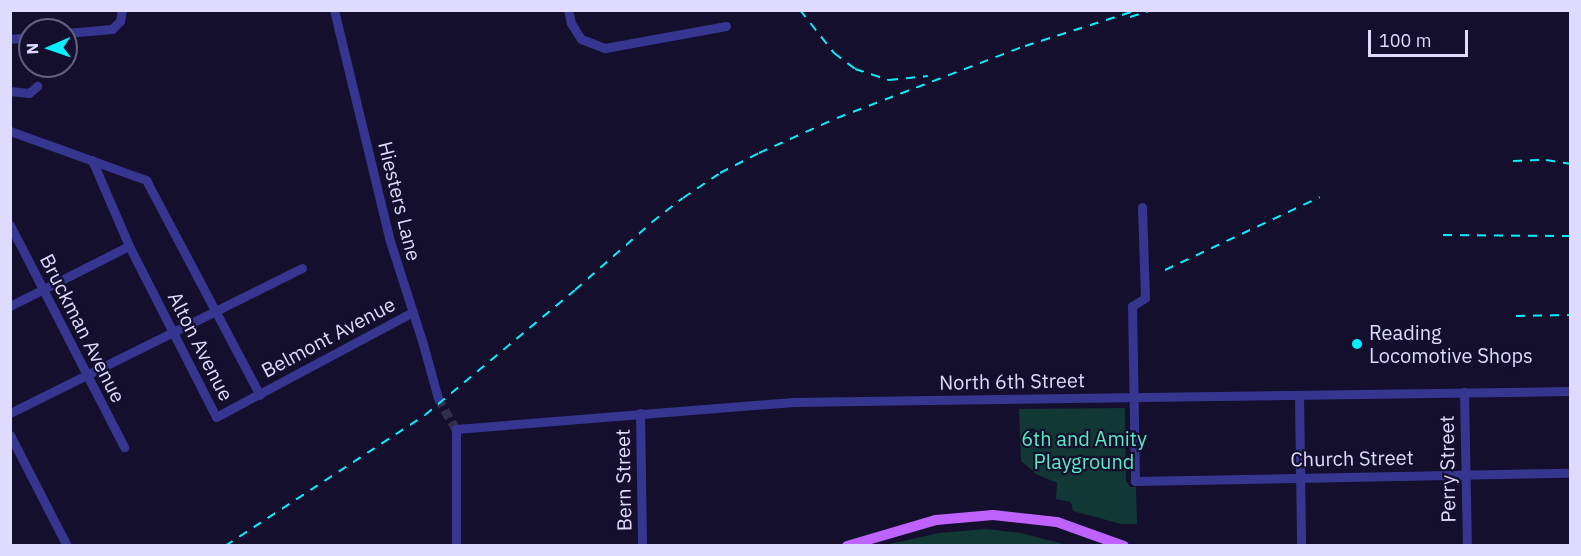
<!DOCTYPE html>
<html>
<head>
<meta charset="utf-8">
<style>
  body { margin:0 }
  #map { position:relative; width:1581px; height:556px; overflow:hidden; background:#130f2d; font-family:"IBM Plex Sans",sans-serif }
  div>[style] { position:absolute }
  .green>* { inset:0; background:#113835 }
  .minor-tunnel>* { height:9px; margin-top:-4.5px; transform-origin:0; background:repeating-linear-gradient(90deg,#312e4c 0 9px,transparent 0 13.5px) }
  .minor>* { height:9px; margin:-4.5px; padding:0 4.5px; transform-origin:4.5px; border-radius:4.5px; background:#363690 }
  .major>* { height:10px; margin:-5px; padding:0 5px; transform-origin:5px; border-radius:5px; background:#bf62ff }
  .rail>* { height:2px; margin-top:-1px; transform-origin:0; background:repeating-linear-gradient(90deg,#07efff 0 9px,transparent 0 17px) }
  .dots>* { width:16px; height:16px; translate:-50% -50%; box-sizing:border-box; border:3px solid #130f2d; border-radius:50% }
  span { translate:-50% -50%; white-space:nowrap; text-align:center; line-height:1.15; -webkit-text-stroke:4.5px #130f2d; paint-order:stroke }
  .street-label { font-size:20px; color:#dedbff }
  .poi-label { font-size:20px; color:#dedbff }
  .left { translate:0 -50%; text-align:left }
  .park-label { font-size:20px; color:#5bebc2 }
  .frame { position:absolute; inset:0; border:12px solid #dedbff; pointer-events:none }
  .north { position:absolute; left:18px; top:18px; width:60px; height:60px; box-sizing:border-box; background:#130f2d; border:2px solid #646181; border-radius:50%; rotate:268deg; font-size:16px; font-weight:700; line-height:24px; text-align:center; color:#dedbff }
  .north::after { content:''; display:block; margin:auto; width:21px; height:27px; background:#07efff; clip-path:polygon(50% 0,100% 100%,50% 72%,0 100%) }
  .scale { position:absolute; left:1368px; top:30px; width:100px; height:27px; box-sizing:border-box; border:3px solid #dedbff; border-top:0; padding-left:8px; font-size:18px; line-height:21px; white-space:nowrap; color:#dedbff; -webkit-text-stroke:4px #130f2d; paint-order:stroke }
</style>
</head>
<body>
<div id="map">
  <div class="green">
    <div style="clip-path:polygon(1125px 408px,1126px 480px,1130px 487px,1136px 487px,1137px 524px,1121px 524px,1073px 511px,1071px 502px,1056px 499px,1057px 483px,1036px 474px,1021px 461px,1019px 409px)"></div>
    <div style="clip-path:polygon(986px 529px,1021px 533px,1067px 545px,885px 545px,939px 533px)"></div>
  </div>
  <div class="minor-tunnel">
    <div style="left:438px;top:398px;width:36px;rotate:60deg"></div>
  </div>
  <div class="minor">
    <div style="left:334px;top:10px;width:235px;rotate:76.4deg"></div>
    <div style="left:389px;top:238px;width:111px;rotate:72.2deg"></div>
    <div style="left:423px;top:344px;width:56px;rotate:74.5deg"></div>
    <div style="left:568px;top:10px;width:13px;rotate:77deg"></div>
    <div style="left:571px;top:23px;width:19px;rotate:58deg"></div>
    <div style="left:581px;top:39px;width:26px;rotate:21deg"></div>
    <div style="left:605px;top:48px;width:123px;rotate:-10.3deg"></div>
    <div style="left:66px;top:33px;width:46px;rotate:-5deg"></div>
    <div style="left:112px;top:29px;width:11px;rotate:-45deg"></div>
    <div style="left:120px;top:21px;width:11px;rotate:-80deg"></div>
    <div style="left:10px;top:39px;width:20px;rotate:-6deg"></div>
    <div style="left:10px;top:91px;width:19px;rotate:6deg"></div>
    <div style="left:29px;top:93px;width:11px;rotate:-41deg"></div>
    <div style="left:10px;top:131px;width:145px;rotate:19.8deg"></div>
    <div style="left:146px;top:180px;width:243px;rotate:62.1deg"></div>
    <div style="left:92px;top:160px;width:94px;rotate:66.7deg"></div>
    <div style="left:129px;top:246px;width:192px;rotate:63deg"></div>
    <div style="left:216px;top:417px;width:223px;rotate:-28.1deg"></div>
    <div style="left:1142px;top:207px;width:91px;rotate:88.1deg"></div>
    <div style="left:1145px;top:298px;width:15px;rotate:148deg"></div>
    <div style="left:1132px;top:306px;width:175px;rotate:89deg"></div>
    <div style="left:1135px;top:481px;width:435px;rotate:-1.1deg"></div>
    <div style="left:10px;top:225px;width:250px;rotate:62.8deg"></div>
    <div style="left:10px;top:306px;width:133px;rotate:-26.8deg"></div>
    <div style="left:1464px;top:392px;width:154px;rotate:88.9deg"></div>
    <div style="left:1299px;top:395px;width:151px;rotate:89.2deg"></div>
    <div style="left:10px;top:413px;width:326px;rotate:-26.4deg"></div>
    <div style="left:640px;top:413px;width:133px;rotate:89.1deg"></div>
    <div style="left:10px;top:435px;width:125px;rotate:62.8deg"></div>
    <div style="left:456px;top:546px;width:117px;rotate:-90deg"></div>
    <div style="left:456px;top:429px;width:338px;rotate:-4.6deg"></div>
    <div style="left:793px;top:402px;width:777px;rotate:-0.81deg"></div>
  </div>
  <div class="major">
    <div style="left:847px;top:546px;width:93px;rotate:-16.3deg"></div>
    <div style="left:936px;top:520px;width:57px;rotate:-5deg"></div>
    <div style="left:993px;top:515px;width:64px;rotate:6.2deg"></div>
    <div style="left:1057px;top:522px;width:71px;rotate:19.7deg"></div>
  </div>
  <div class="rail">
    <div style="left:800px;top:10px;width:55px;rotate:51.7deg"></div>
    <div style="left:834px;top:53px;width:26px;rotate:37deg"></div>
    <div style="left:855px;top:69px;width:36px;rotate:18deg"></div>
    <div style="left:889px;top:80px;width:39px;rotate:-6deg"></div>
    <div style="left:1130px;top:17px;width:22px;rotate:-18deg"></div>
    <div style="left:1513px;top:161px;width:33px;rotate:-2deg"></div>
    <div style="left:1546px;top:160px;width:24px;rotate:9deg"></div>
    <div style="left:1443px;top:235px;width:127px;rotate:0.5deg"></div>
    <div style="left:1165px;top:270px;width:171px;rotate:-25.2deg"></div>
    <div style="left:1516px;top:316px;width:54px;rotate:-1.1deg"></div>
    <div style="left:225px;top:546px;width:239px;rotate:-33.2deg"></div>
    <div style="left:425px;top:415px;width:195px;rotate:-39.8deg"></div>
    <div style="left:575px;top:290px;width:103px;rotate:-41.4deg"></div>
    <div style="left:652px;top:222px;width:39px;rotate:-38deg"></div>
    <div style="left:683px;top:198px;width:45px;rotate:-34deg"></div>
    <div style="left:720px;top:173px;width:44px;rotate:-27.1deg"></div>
    <div style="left:759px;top:153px;width:85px;rotate:-24.2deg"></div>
    <div style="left:837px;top:118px;width:201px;rotate:-21deg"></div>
    <div style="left:1025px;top:46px;width:118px;rotate:-17.8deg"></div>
  </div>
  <div class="dots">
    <div style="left:1357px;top:344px;background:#07efff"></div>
  </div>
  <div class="street-label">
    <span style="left:400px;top:201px;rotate:76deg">Hiesters Lane</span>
    <span style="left:83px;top:328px;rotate:63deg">Bruckman Avenue</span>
    <span style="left:328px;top:337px;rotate:-28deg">Belmont Avenue</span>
    <span style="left:201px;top:346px;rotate:63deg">Alton Avenue</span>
    <span style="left:1012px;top:381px;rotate:-1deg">North 6th Street</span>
    <span style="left:1352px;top:458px;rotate:-1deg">Church Street</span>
    <span style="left:1447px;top:469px;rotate:-91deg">Perry Street</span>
    <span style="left:623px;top:480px;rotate:-91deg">Bern Street</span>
  </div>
  <div class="poi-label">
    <span class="left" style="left:1369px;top:344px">Reading<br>Locomotive Shops</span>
  </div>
  <div class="park-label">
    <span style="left:1084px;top:450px">6th and Amity<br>Playground</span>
  </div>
  <div class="frame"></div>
  <div class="north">N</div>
  <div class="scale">100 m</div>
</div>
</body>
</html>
